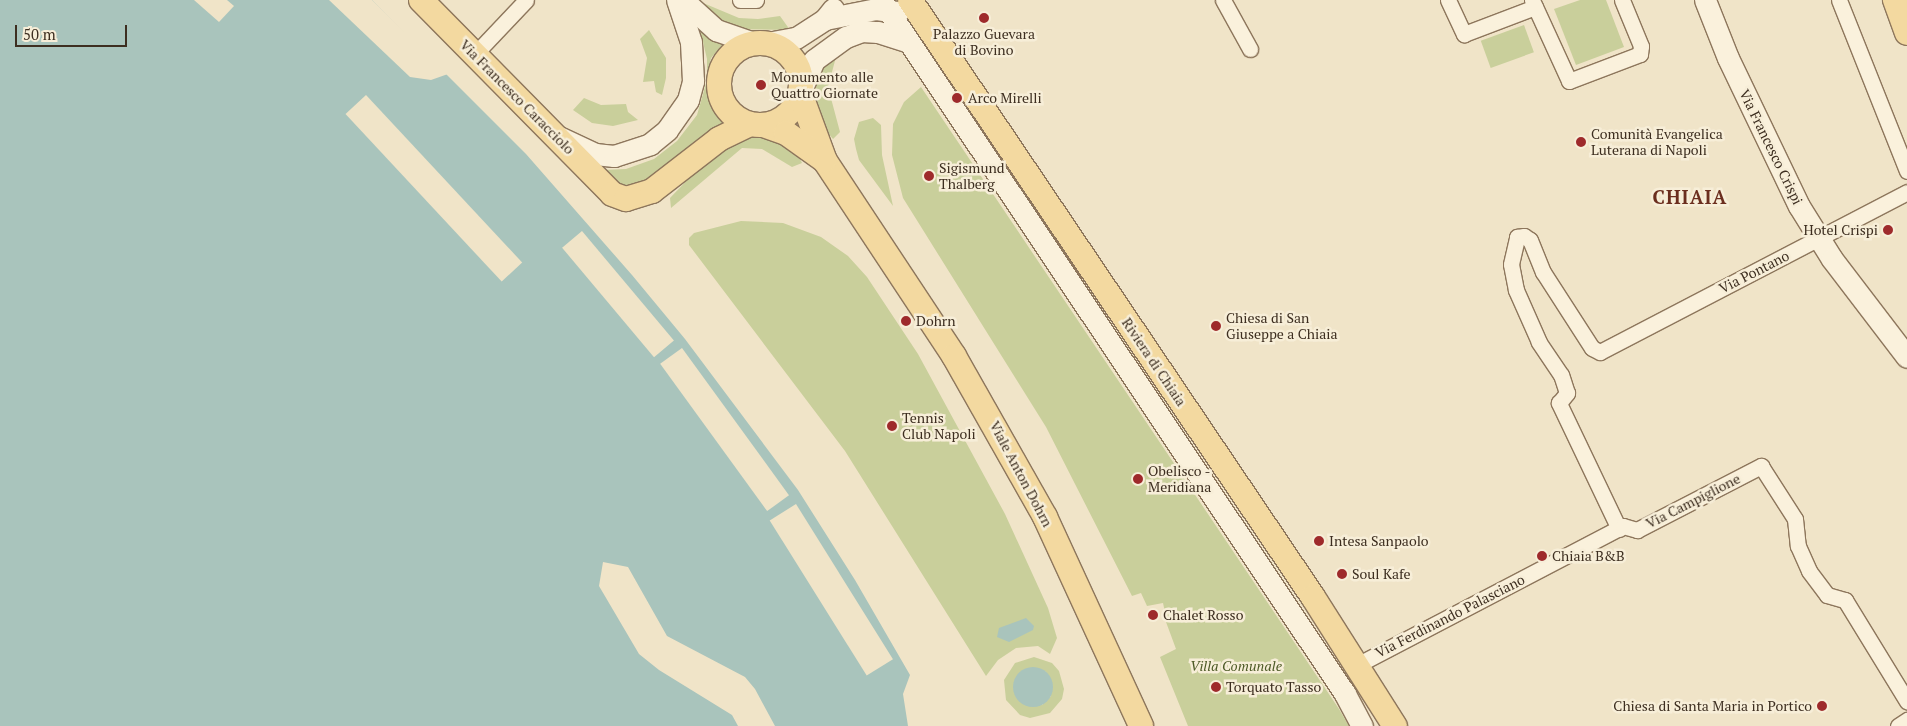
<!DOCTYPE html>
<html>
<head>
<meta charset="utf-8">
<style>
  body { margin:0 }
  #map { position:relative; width:1907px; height:726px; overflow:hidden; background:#f0e4c8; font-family:"PT Serif",serif }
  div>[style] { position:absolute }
  .green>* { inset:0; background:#c9cf9b; transform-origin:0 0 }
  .water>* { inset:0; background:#a9c4bc }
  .round { border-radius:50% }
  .pier>* { inset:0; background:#f0e4c8; transform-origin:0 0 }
  .roads { filter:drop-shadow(1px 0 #8d765c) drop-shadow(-1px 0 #8d765c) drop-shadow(0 1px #8d765c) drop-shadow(0 -1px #8d765c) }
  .street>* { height:15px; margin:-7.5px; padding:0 7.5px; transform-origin:7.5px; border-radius:7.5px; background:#faf1dc }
  .secondary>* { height:21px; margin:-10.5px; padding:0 10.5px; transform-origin:10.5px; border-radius:10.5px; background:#faf1dc }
  .primary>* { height:24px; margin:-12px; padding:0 12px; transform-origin:12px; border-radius:12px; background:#f3d9a0 }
  .primary>.ring { margin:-12px; padding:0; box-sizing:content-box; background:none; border:24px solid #f3d9a0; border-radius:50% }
  .dots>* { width:14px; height:14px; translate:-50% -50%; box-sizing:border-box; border:2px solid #f7eed8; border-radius:50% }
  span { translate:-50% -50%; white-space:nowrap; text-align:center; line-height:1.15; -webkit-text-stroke:5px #f7eed8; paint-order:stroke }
  .poi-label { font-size:14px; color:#3d2e20 }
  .left { translate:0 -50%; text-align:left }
  .right { translate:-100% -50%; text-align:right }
  .street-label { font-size:14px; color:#3d2e20 }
  .park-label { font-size:14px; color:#4d5a26; font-style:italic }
  .district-label { font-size:19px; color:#6b2e1e; font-weight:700; letter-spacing:1px }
  .scale { position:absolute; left:15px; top:25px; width:112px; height:22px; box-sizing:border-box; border:2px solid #3d2e20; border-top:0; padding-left:6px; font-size:15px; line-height:18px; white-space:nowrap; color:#3d2e20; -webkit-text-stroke:4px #f7eed8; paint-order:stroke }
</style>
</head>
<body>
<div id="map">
  <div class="green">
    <div style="clip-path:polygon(696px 0,739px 18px,758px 19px,780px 16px,790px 30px,728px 29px)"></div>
    <div style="clip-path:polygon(1580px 0,1606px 0,1624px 47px,1576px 65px,1554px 9px)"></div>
    <div style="clip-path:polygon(699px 25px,723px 44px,711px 58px,707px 80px,712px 105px,726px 123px,638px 188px,618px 186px,603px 170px,626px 169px,654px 159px,677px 141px,697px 115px,707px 80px,707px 59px)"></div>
    <div style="left:1524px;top:25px;width:29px;height:46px;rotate:70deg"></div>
    <div style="clip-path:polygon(649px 30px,666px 58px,666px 78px,662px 95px,656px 92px,654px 81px,643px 82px,647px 58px,640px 39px)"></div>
    <div style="clip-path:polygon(836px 57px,828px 87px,840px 132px,833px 139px,823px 127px,814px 100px,814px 87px,822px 65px)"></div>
    <div style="clip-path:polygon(921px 87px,1339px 709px,1349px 726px,1188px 726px,1160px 657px,1176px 649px,1166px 622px,1170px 620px,1166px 617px,1163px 603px,1147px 606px,1141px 593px,1132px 596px,1046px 427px,903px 198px,892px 155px,893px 124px,904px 102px)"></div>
    <div style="clip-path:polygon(584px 98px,601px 105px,626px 104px,628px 112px,638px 120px,613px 126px,592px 123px,573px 110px)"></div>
    <div style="clip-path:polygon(873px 118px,881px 125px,882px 155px,893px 206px,859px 160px,856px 149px,854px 139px,859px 122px)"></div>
    <div style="clip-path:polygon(758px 135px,772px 138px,798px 155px,802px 163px,792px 167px,762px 149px,742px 148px,671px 208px,670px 198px,695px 172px,735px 139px)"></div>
    <div style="clip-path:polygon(741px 221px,783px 223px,821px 237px,848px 256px,867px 277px,918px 354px,1005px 514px,1048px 608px,1057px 638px,1050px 654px,1038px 646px,1016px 648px,998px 660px,986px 676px,845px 451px,689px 245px,689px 238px,694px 233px)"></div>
    <div style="clip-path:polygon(evenodd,1034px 657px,1052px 663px,1059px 671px,1064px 689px,1062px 699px,1050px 713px,1030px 718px,1020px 715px,1006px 700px,1004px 680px,1015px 663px,1034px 657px,1034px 668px,1046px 672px,1051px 696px,1042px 705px,1034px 668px)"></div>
  </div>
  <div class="water">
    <div style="clip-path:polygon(0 0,372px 0,526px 154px,632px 275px,685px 339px,798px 490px,855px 580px,910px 675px,903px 694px,908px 726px,0 726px)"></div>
    <div style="clip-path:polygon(1026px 618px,1034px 626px,1033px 630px,1009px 642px,997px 637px,999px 628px)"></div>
    <div class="round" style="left:1013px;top:667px;width:40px;height:40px"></div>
  </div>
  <div class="pier">
    <div style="clip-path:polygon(194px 0,227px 0,234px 6px,219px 22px)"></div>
    <div style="clip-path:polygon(329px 0,372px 0,448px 74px,431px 80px,410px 77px)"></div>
    <div style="left:366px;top:95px;width:229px;height:28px;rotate:47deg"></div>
    <div style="left:582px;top:231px;width:143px;height:26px;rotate:50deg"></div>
    <div style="left:682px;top:348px;width:182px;height:27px;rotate:54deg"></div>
    <div style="left:796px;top:504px;width:183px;height:31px;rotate:58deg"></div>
    <div style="clip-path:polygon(603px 562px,628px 567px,667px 636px,745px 677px,755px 689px,775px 726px,738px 726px,732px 715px,659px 670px,639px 654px,599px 586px)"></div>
  </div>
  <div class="roads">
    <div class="street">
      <div style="left:740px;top:0;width:16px"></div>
      <div style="left:1223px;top:0;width:56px;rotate:61.1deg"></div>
      <div style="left:1448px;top:0;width:38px;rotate:65deg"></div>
      <div style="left:1464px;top:34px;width:76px;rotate:-20.8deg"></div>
      <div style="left:1532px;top:0;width:89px;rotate:65.4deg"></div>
      <div style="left:1569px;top:81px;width:76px;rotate:-20.8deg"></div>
      <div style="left:1640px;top:54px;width:8px;rotate:-83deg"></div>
      <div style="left:1641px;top:46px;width:50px;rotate:-112.4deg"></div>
      <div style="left:1839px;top:0;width:184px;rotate:68.3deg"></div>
      <div style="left:475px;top:54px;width:74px;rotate:-46.6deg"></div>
      <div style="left:1619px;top:529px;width:140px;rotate:-115.5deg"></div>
      <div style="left:1559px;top:403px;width:13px;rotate:-51deg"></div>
      <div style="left:1567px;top:393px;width:19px;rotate:-108deg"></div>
      <div style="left:1561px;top:375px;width:40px;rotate:-124deg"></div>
      <div style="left:1539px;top:342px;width:57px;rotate:-113.9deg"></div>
      <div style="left:1516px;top:290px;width:26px;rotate:-101deg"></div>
      <div style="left:1511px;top:264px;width:28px;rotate:-77deg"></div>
      <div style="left:1517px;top:237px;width:7px;rotate:-8deg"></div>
      <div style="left:1524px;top:236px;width:7px;rotate:34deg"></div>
      <div style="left:1530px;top:240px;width:35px;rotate:68deg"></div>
      <div style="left:1543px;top:272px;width:90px;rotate:57.2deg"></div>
      <div style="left:1592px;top:348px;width:9px;rotate:27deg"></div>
      <div style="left:1600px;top:352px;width:346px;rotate:-27.5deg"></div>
      <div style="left:1357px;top:665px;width:300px;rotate:-27.6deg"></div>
      <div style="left:1623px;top:526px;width:15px;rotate:16deg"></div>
      <div style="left:1637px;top:530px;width:140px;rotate:-27.3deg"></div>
      <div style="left:1761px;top:466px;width:63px;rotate:57.3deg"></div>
      <div style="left:1795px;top:519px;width:27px;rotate:84deg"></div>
      <div style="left:1798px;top:546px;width:27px;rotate:66deg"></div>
      <div style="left:1809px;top:571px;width:30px;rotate:53deg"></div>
      <div style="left:1827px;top:595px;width:19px;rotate:16deg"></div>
      <div style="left:1845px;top:600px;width:119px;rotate:58.5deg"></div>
      <div style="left:1898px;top:726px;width:11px;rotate:-34deg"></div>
    </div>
    <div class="secondary">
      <div style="left:683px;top:0;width:45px;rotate:42.3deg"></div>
      <div style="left:716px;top:30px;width:39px;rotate:19deg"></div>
      <div style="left:881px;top:0;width:835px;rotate:56.23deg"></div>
      <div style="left:1345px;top:694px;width:36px;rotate:62deg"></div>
      <div style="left:1705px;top:0;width:62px;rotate:68.4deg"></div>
      <div style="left:1728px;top:58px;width:164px;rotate:64.4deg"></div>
      <div style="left:1799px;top:206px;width:62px;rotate:58.1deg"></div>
      <div style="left:1832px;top:259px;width:123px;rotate:52.6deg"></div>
      <div style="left:825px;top:19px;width:52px;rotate:-11.1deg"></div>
      <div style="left:876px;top:9px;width:22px;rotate:8deg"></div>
      <div style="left:767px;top:43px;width:29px;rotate:-10deg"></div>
      <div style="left:796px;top:38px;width:35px;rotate:-33deg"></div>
      <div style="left:825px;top:19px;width:13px;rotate:-51deg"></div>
      <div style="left:800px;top:93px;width:36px;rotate:-67deg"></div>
      <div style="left:814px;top:60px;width:39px;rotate:-36deg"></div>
      <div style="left:846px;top:37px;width:17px;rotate:-21deg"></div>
      <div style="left:862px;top:31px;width:16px;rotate:4deg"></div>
      <div style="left:878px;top:32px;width:32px;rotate:18deg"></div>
      <div style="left:559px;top:137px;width:40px;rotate:25deg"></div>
      <div style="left:595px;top:154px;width:19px;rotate:6deg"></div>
      <div style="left:614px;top:156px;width:38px;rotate:-18deg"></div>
      <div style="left:650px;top:144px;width:22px;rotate:-39deg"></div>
      <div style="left:667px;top:130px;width:37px;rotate:-55deg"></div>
      <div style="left:688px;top:100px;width:20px;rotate:-75deg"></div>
      <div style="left:693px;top:81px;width:39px;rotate:-93deg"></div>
      <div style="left:691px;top:42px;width:44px;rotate:-108.4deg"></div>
    </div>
    <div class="primary">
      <div style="left:421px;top:0;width:272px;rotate:45.4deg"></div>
      <div style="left:612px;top:194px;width:15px;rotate:20deg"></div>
      <div style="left:626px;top:199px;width:27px;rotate:-17deg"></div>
      <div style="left:652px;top:191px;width:85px;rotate:-37.8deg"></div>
      <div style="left:719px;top:139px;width:34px;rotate:-26deg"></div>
      <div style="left:910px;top:0;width:720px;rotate:55.98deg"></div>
      <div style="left:1313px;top:597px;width:153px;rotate:57.6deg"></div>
      <div style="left:1895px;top:0;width:35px;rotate:70deg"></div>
      <div class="ring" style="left:719px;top:43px;width:58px;height:58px"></div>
      <div style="left:800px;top:93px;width:72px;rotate:69.8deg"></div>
      <div style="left:825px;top:161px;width:234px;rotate:56.5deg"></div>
      <div style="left:954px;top:356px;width:185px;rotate:60.5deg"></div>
      <div style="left:1045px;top:517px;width:230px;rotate:65.3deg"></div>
      <div style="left:763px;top:125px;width:24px;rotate:19deg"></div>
      <div style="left:786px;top:133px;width:47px;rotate:35.4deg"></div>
    </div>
  </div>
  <div class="dots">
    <div style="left:984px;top:18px;background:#9e2a2b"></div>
    <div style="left:761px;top:85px;background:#9e2a2b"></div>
    <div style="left:957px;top:98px;background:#9e2a2b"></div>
    <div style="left:1581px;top:142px;background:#9e2a2b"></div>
    <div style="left:929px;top:176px;background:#9e2a2b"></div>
    <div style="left:1888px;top:230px;background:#9e2a2b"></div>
    <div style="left:906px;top:321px;background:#9e2a2b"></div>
    <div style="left:1216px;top:326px;background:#9e2a2b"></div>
    <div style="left:892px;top:426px;background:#9e2a2b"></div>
    <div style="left:1138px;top:479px;background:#9e2a2b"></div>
    <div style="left:1319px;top:541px;background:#9e2a2b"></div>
    <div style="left:1542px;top:556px;background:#9e2a2b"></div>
    <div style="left:1342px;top:574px;background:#9e2a2b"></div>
    <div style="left:1153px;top:615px;background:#9e2a2b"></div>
    <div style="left:1216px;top:687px;background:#9e2a2b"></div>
    <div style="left:1822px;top:706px;background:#9e2a2b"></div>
  </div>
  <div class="poi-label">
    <span style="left:984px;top:42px">Palazzo Guevara<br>di Bovino</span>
    <span class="left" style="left:771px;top:85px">Monumento alle<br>Quattro Giornate</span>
    <span class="left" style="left:968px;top:98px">Arco Mirelli</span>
    <span class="left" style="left:1591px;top:142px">Comunità Evangelica<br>Luterana di Napoli</span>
    <span class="left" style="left:939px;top:176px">Sigismund<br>Thalberg</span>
    <span class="right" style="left:1878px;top:230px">Hotel Crispi</span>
    <span class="left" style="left:1226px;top:326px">Chiesa di San<br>Giuseppe a Chiaia</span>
    <span class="left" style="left:916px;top:321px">Dohrn</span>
    <span class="left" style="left:902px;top:426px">Tennis<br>Club Napoli</span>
    <span class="left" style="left:1148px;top:479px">Obelisco -<br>Meridiana</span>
    <span class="left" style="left:1329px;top:541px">Intesa Sanpaolo</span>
    <span class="left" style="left:1552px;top:556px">Chiaia B&amp;B</span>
    <span class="left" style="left:1352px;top:574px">Soul Kafe</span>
    <span class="left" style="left:1163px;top:615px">Chalet Rosso</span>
    <span class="left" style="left:1226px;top:687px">Torquato Tasso</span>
    <span class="right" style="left:1812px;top:706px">Chiesa di Santa Maria in Portico</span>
  </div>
  <div class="street-label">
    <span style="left:517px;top:97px;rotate:45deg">Via Francesco Caracciolo</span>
    <span style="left:1771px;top:147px;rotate:64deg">Via Francesco Crispi</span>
    <span style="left:1754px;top:272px;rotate:-27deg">Via Pontano</span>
    <span style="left:1154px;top:362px;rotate:56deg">Riviera di Chiaia</span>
    <span style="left:1021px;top:474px;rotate:62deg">Viale Anton Dohrn</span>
    <span style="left:1693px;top:501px;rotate:-27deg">Via Campiglione</span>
    <span style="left:1450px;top:616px;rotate:-27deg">Via Ferdinando Palasciano</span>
  </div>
  <div class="park-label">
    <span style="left:1236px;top:666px">Villa Comunale</span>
  </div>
  <div class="district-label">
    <span style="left:1690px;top:197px">CHIAIA</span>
  </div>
  <div class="scale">50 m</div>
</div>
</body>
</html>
